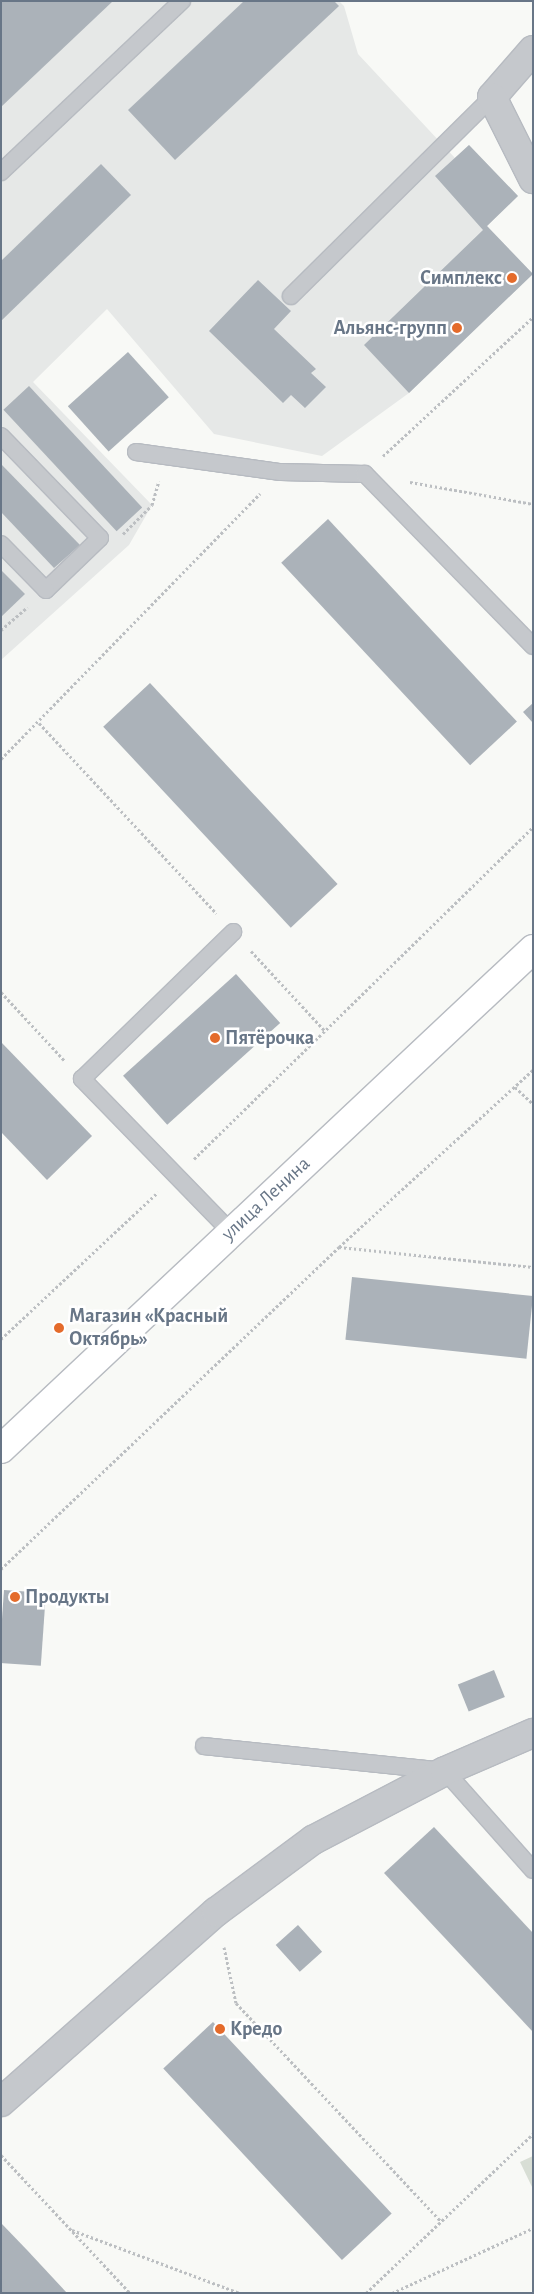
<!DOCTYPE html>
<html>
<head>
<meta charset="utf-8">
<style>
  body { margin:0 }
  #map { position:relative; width:534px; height:2294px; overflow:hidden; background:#f8f9f6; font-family:"Alegreya Sans",sans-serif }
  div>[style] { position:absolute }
  .built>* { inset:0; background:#e6e8e7 }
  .green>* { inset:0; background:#d8ded5 }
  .building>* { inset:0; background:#abb2b9; transform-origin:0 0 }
  .path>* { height:3px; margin-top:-1.5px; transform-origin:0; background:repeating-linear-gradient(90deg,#bcbfc2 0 2.5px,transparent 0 5px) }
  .roads { filter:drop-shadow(1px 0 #b7bbc1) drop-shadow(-1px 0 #b7bbc1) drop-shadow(0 1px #b7bbc1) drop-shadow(0 -1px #b7bbc1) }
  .service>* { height:16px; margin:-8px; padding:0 8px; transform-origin:8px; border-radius:8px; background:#c5c8cc }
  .minor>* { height:28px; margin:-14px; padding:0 14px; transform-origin:14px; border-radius:14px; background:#c5c8cc }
  .secondary>* { height:28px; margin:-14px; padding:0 14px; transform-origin:14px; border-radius:14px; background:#fff }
  .dots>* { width:14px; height:14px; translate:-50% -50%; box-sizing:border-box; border:2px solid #fff; border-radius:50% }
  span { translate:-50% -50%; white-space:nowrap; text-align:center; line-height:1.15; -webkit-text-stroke:5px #fff; paint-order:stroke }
  .poi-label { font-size:20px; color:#687687; font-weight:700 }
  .right { translate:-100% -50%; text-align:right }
  .left { translate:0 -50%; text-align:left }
  .street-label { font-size:20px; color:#687687 }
  .frame { position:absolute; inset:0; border:2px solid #687687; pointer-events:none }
</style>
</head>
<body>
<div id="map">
  <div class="built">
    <div style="clip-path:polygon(1px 1px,339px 1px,344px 6px,358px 54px,455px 158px,469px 145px,518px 196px,487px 226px,533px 274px,409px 393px,322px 456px,214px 434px,107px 309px,33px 382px,152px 505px,129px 545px,1px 660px)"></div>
  </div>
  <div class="green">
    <div style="clip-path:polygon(533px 2156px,533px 2189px,520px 2162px)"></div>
  </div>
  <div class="building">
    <div style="clip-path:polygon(1px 1px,113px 1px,1px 107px)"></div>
    <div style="clip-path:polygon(244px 1px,334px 1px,339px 6px,175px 160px,128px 110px)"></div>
    <div style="clip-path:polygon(469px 145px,518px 196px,487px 226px,533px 274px,409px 393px,364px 345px,483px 230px,435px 176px)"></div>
    <div style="clip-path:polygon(101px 164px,131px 195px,1px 321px,1px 261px)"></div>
    <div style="clip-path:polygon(258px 280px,291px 311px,274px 329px,316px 369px,311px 373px,326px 387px,305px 408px,291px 395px,283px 403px,209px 331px)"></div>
    <div style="left:128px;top:352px;width:61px;height:81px;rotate:48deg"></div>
    <div style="left:29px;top:386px;width:166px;height:35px;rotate:47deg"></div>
    <div style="clip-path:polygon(1px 464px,80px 545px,54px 568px,1px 512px)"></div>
    <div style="left:328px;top:519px;width:277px;height:64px;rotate:47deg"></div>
    <div style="clip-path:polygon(1px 570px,25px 594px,1px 617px)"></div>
    <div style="left:150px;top:683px;width:275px;height:64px;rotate:47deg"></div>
    <div style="clip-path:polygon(533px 703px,533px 723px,523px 712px)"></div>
    <div style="left:236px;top:974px;width:66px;height:152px;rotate:48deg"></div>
    <div style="clip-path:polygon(1px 1042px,92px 1136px,47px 1180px,1px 1132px)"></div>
    <div style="left:352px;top:1277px;width:182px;height:63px;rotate:6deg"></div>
    <div style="left:4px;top:1590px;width:42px;height:73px;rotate:4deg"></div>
    <div style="left:494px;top:1670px;width:29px;height:39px;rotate:68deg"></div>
    <div style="clip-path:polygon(434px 1827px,533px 1933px,533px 2032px,384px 1873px)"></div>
    <div style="left:298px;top:1925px;width:36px;height:30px;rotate:48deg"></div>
    <div style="left:213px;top:2022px;width:262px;height:68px;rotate:47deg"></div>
    <div style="clip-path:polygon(1px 2223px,27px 2250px,67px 2293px,1px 2293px)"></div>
  </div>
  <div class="path">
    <div style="left:383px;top:456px;width:205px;rotate:-42.8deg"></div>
    <div style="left:410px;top:482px;width:125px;rotate:10.1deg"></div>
    <div style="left:123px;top:534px;width:41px;rotate:-45deg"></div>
    <div style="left:152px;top:505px;width:25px;rotate:-74deg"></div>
    <div style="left:1px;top:630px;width:35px;rotate:-41deg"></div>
    <div style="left:39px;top:723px;width:260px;rotate:47deg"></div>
    <div style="left:1px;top:759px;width:371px;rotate:-45.7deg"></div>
    <div style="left:251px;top:951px;width:110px;rotate:47.2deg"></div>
    <div style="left:1px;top:992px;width:94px;rotate:47.2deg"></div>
    <div style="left:515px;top:1087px;width:25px;rotate:43deg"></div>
    <div style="left:194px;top:1159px;width:474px;rotate:-44.4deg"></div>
    <div style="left:339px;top:1247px;width:195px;rotate:5.9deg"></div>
    <div style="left:1px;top:1339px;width:215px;rotate:-43.1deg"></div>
    <div style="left:1px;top:1569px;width:467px;rotate:-43.6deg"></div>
    <div style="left:339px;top:1247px;width:263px;rotate:-42.4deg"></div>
    <div style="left:224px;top:1947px;width:57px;rotate:77.9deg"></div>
    <div style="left:236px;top:2003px;width:299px;rotate:46.8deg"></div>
    <div style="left:1px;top:2155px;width:189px;rotate:46.9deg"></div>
    <div style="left:72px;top:2230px;width:179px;rotate:20.6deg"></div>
    <div style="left:366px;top:2293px;width:231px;rotate:-43.6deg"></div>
    <div style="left:392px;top:2293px;width:155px;rotate:-24.7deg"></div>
  </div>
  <div class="roads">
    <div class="service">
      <div style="left:1px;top:172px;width:249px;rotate:-43.4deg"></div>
      <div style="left:291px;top:296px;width:283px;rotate:-44.7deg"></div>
      <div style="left:1px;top:436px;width:142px;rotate:45.9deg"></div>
      <div style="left:100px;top:538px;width:75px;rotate:136.1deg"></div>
      <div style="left:46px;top:590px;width:64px;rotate:-134.4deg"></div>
      <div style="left:136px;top:452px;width:146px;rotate:7.9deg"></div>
      <div style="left:281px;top:472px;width:84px;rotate:1.4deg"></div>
      <div style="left:365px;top:474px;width:240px;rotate:45.7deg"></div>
      <div style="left:231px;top:1232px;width:214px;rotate:-134.2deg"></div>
      <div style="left:82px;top:1079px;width:211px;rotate:-44.2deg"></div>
      <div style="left:204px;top:1746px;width:242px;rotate:5.9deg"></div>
      <div style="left:445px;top:1771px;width:132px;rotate:48.4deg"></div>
    </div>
    <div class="minor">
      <div style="left:533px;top:50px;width:62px;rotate:131.1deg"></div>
      <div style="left:492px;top:97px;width:92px;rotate:63.4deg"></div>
      <div style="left:1px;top:2102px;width:287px;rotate:-41.5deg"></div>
      <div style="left:216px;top:1912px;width:121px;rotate:-36.6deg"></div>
      <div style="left:313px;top:1840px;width:149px;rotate:-27.6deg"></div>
      <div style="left:445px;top:1771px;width:96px;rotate:-23.4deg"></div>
    </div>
    <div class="secondary">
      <div style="left:1px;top:1449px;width:730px;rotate:-43.22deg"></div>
    </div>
  </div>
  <div class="dots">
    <div style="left:512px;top:278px;background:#e46b2b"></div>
    <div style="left:457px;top:328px;background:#e46b2b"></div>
    <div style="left:215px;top:1038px;background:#e46b2b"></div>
    <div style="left:59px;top:1328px;background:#e46b2b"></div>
    <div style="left:15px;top:1597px;background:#e46b2b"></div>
    <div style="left:220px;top:2029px;background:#e46b2b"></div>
  </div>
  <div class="poi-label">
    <span class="right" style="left:502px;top:278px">Симплекс</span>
    <span class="right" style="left:447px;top:328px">Альянс-групп</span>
    <span class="left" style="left:225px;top:1038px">Пятёрочка</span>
    <span class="left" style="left:69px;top:1328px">Магазин «Красный<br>Октябрь»</span>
    <span class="left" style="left:25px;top:1597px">Продукты</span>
    <span class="left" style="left:230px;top:2029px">Кредо</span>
  </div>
  <div class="street-label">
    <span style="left:266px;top:1199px;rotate:-43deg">улица Ленина</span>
  </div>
  <div class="frame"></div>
</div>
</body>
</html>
